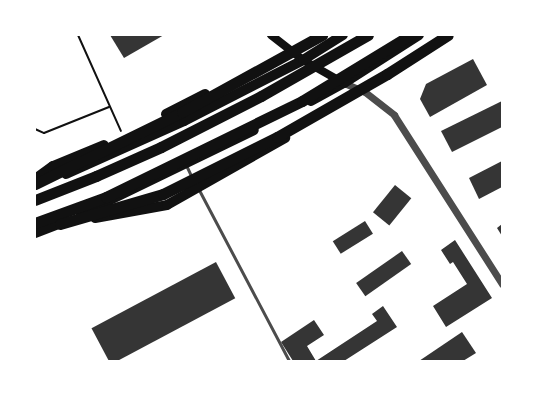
<!DOCTYPE html>
<html>
<head>
<meta charset="utf-8">
<style>
  body { margin:0 }
  #map { position:relative; width:537px; height:396px; overflow:hidden; background:#fff; font-family:"Space Grotesk",sans-serif }
  div>[style] { position:absolute }
  .building>* { inset:0; background:#353535; transform-origin:0 0 }
  .path>* { height:2px; margin:-1px; padding:0 1px; transform-origin:1px; border-radius:1px; background:#111 }
  .service>* { height:3px; margin:-1.5px; padding:0 1.5px; transform-origin:1.5px; border-radius:1.5px; background:#4c4c4c }
  .tertiary>* { height:7px; margin:-3.5px; padding:0 3.5px; transform-origin:3.5px; border-radius:3.5px; background:#4c4c4c }
  .secondary>* { height:8px; margin:-4px; padding:0 4px; transform-origin:4px; border-radius:4px; background:#111 }
  .primary>* { height:10px; margin:-5px; padding:0 5px; transform-origin:5px; border-radius:5px; background:#111 }
  .trunk>* { height:11px; margin:-5.5px; padding:0 5.5px; transform-origin:5.5px; border-radius:5.5px; background:#111 }
  span { translate:-50% -50%; white-space:nowrap; text-align:center; line-height:1.15; -webkit-text-stroke:4px #fff; paint-order:stroke }
  .frame { position:absolute; inset:0; border:36px solid #fff; pointer-events:none }
</style>
</head>
<body>
<div id="map">
  <div class="building">
    <div style="clip-path:polygon(110px 35px,164px 35px,124px 58px)"></div>
    <div style="clip-path:polygon(473px 59px,487px 85px,430px 117px,420px 99px,426px 84px)"></div>
    <div style="clip-path:polygon(502px 101px,502px 127px,452px 152px,441px 131px)"></div>
    <div style="clip-path:polygon(502px 161px,502px 187px,479px 199px,469px 178px)"></div>
    <div style="left:395px;top:185px;width:21px;height:35px;rotate:39deg"></div>
    <div style="left:365px;top:221px;width:15px;height:38px;rotate:58deg"></div>
    <div style="clip-path:polygon(502px 224px,502px 236px,497px 228px)"></div>
    <div style="clip-path:polygon(455px 240px,492px 298px,446px 327px,433px 306px,467px 284px,453px 262px,450px 264px,441px 250px)"></div>
    <div style="left:402px;top:251px;width:16px;height:56px;rotate:55deg"></div>
    <div style="left:216px;top:262px;width:41px;height:141px;rotate:62deg"></div>
    <div style="clip-path:polygon(383px 306px,397px 327px,344px 361px,293px 361px,281px 342px,314px 320px,324px 335px,307px 346px,316px 361px,377px 321px,372px 314px)"></div>
    <div style="clip-path:polygon(462px 332px,476px 353px,463px 361px,419px 361px)"></div>
  </div>
  <div class="path">
    <div style="left:78px;top:35px;width:105px;rotate:65.9deg"></div>
    <div style="left:35px;top:129px;width:10px;rotate:24deg"></div>
    <div style="left:44px;top:133px;width:70px;rotate:-21.8deg"></div>
  </div>
  <div class="service">
    <div style="left:186px;top:165px;width:14px;rotate:65deg"></div>
    <div style="left:199px;top:190px;width:193px;rotate:62.2deg"></div>
  </div>
  <div class="tertiary">
    <div style="left:344px;top:83px;width:23px;rotate:23deg"></div>
    <div style="left:365px;top:92px;width:37px;rotate:38deg"></div>
    <div style="left:394px;top:115px;width:201px;rotate:57.4deg"></div>
  </div>
  <div class="secondary">
    <div style="left:271px;top:35px;width:41px;rotate:38deg"></div>
    <div style="left:303px;top:60px;width:43px;rotate:29.6deg"></div>
  </div>
  <div class="primary">
    <div style="left:311px;top:101px;width:38px;rotate:-29deg"></div>
    <div style="left:344px;top:83px;width:89px;rotate:-32.6deg"></div>
    <div style="left:166px;top:114px;width:44px;rotate:-27.1deg"></div>
    <div style="left:66px;top:174px;width:129px;rotate:-24.2deg"></div>
    <div style="left:184px;top:121px;width:134px;rotate:-27.1deg"></div>
    <div style="left:303px;top:60px;width:47px;rotate:-32deg"></div>
    <div style="left:35px;top:179px;width:22px;rotate:-36deg"></div>
    <div style="left:53px;top:166px;width:55px;rotate:-22.4deg"></div>
    <div style="left:81px;top:214px;width:192px;rotate:-25.9deg"></div>
    <div style="left:95px;top:218px;width:73px;rotate:-10.2deg"></div>
    <div style="left:167px;top:205px;width:136px;rotate:-29.6deg"></div>
    <div style="left:35px;top:233px;width:34px;rotate:-21deg"></div>
  </div>
  <div class="trunk">
    <div style="left:35px;top:184px;width:164px;rotate:-26.1deg"></div>
    <div style="left:182px;top:112px;width:160px;rotate:-28.8deg"></div>
    <div style="left:35px;top:200px;width:66px;rotate:-21.5deg"></div>
    <div style="left:96px;top:176px;width:71px;rotate:-24deg"></div>
    <div style="left:161px;top:147px;width:112px;rotate:-27deg"></div>
    <div style="left:261px;top:96px;width:123px;rotate:-29.7deg"></div>
    <div style="left:35px;top:223px;width:76px;rotate:-20.1deg"></div>
    <div style="left:106px;top:197px;width:218px;rotate:-26.1deg"></div>
    <div style="left:302px;top:101px;width:127px;rotate:-31.4deg"></div>
    <div style="left:60px;top:224px;width:107px;rotate:-16.2deg"></div>
    <div style="left:163px;top:194px;width:127px;rotate:-26.6deg"></div>
    <div style="left:277px;top:137px;width:127px;rotate:-29.8deg"></div>
    <div style="left:387px;top:74px;width:72px;rotate:-32.6deg"></div>
  </div>
  <div class="frame"></div>
</div>
</body>
</html>
